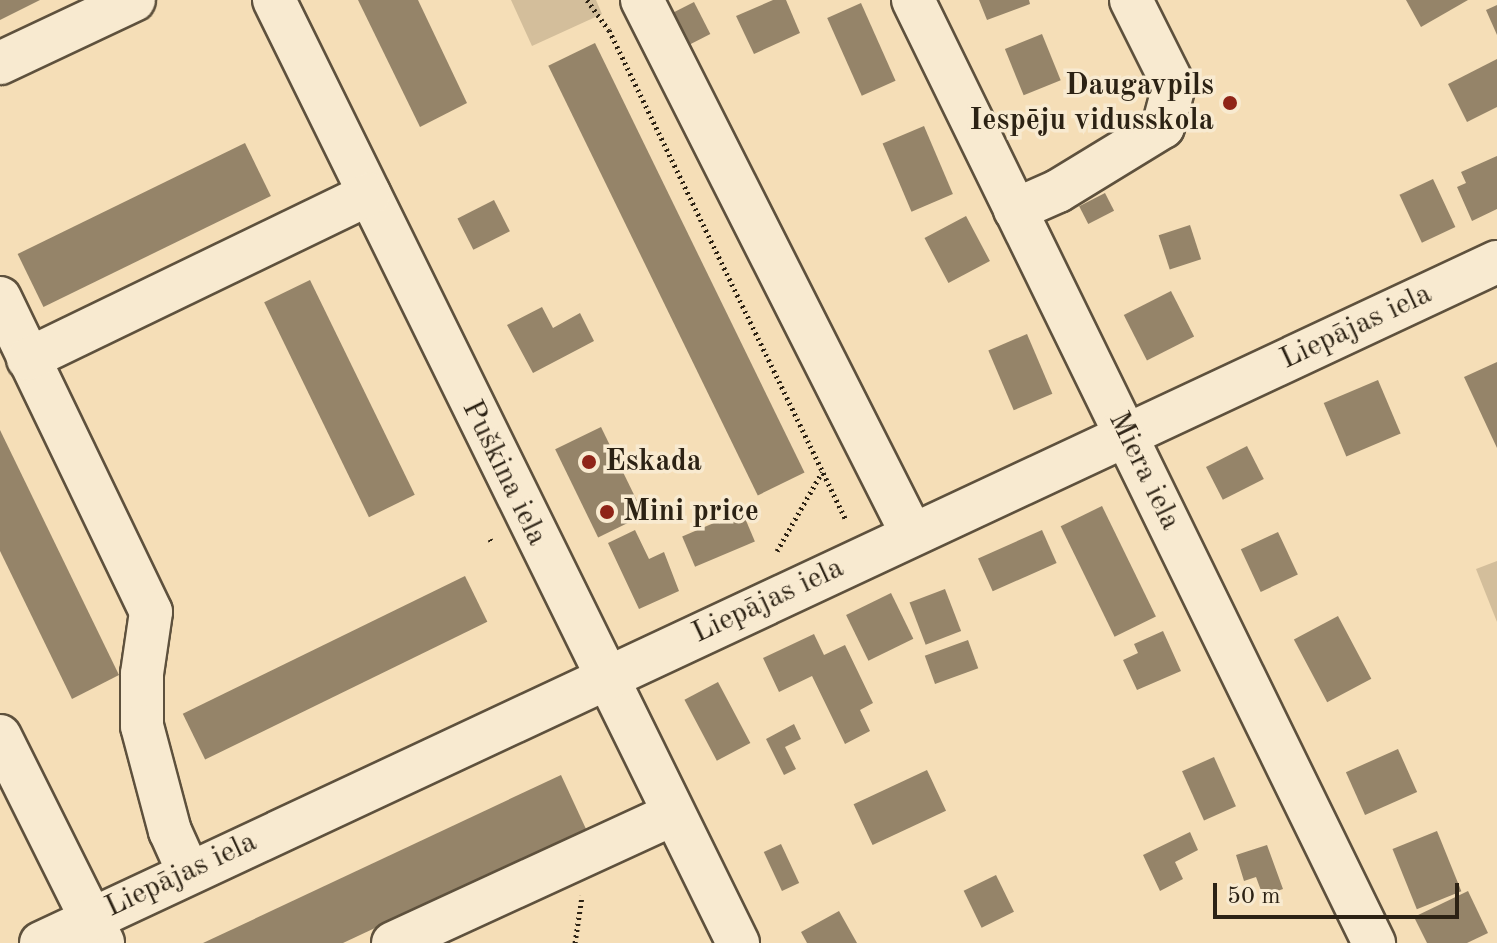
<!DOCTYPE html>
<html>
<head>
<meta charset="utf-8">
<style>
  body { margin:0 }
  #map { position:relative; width:1497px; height:943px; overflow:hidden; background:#f5deb7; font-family:"Old Standard TT",serif }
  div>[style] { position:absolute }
  .green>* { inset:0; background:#d3be9b }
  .building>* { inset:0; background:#958469; transform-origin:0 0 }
  .path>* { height:5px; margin-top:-2.5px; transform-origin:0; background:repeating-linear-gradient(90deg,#2c2214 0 2px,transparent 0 6px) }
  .roads { filter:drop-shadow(2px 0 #5e513d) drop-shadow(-2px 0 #5e513d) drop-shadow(0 2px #5e513d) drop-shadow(0 -2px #5e513d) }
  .minor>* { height:42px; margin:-21px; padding:0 21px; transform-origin:21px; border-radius:21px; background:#f8ead0 }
  .dots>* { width:22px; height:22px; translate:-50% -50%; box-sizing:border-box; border:4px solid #f8ead0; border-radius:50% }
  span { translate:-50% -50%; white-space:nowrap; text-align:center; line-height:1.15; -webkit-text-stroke:7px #f8ead0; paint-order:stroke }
  .poi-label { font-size:30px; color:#2c2214; font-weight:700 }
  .right { translate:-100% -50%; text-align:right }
  .left { translate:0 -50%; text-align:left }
  .street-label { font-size:30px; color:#2c2214 }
  .scale { position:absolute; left:1213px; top:883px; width:246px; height:36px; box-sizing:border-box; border:4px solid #2c2214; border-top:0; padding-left:10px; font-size:24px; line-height:28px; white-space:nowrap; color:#2c2214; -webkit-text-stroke:6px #f8ead0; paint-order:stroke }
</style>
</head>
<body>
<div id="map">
  <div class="green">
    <div style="clip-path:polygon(511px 0,596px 0,602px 14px,532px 46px)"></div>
    <div style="clip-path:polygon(1497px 561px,1497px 622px,1476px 569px)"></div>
  </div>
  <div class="building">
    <div style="clip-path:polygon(0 0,40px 0,0 20px)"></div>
    <div style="clip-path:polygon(358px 0,418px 0,467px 103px,420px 127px)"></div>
    <div style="clip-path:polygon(773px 0,786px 0,800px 33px,754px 54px,736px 16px)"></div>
    <div style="clip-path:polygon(979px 0,1029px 0,1030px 4px,987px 20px)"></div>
    <div style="clip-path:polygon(1406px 0,1468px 0,1421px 27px)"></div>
    <div style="left:694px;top:2px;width:36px;height:33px;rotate:63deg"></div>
    <div style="left:861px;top:3px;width:85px;height:37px;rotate:66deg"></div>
    <div style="clip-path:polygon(1497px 5px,1497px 35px,1486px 10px)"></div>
    <div style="left:1042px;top:34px;width:50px;height:40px;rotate:68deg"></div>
    <div style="left:595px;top:43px;width:478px;height:52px;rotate:64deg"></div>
    <div style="clip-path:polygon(1497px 59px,1497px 107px,1467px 122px,1448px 84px)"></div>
    <div style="left:924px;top:126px;width:74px;height:45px;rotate:67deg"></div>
    <div style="left:245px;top:143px;width:59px;height:253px;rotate:64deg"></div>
    <div style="clip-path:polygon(1497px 156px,1497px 209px,1472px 221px,1457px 187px,1466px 183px,1461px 172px)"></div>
    <div style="left:1433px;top:179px;width:53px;height:37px;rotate:65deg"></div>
    <div style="left:1105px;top:193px;width:20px;height:29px;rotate:63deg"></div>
    <div style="left:494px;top:200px;width:35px;height:41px;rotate:63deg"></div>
    <div style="left:966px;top:216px;width:51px;height:47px;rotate:62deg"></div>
    <div style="left:1190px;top:225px;width:36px;height:33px;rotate:72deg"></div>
    <div style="left:310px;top:280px;width:239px;height:51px;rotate:64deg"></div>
    <div style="left:1171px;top:291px;width:51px;height:53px;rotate:63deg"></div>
    <div style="clip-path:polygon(542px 307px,553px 328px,580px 313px,594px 341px,533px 373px,507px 325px)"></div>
    <div style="left:1027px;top:334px;width:65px;height:42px;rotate:67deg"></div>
    <div style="clip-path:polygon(1497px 362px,1497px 448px,1464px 377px)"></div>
    <div style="left:1378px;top:380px;width:58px;height:59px;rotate:67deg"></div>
    <div style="left:601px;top:427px;width:98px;height:51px;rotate:64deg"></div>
    <div style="clip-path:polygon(0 430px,119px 675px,72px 699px,0 551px)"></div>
    <div style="left:1247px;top:446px;width:37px;height:46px;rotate:63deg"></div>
    <div style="left:1102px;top:506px;width:123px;height:46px;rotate:64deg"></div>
    <div style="left:742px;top:511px;width:33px;height:65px;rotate:67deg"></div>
    <div style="clip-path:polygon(635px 530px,649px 559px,664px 552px,679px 591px,639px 609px,608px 543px)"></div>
    <div style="left:1042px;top:530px;width:36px;height:70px;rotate:66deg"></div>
    <div style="left:1278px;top:532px;width:47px;height:41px;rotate:65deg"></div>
    <div style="left:465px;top:576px;width:51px;height:314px;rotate:64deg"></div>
    <div style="left:945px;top:589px;width:45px;height:38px;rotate:69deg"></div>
    <div style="left:891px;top:593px;width:51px;height:50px;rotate:64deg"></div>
    <div style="left:1338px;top:616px;width:71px;height:50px;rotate:62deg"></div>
    <div style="clip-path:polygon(1163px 631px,1181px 671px,1137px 690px,1123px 660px,1138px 653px,1134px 644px)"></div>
    <div style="clip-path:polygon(814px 634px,824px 655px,845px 645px,873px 703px,860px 710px,870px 731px,845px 744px,812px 676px,779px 692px,763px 658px)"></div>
    <div style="left:968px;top:640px;width:30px;height:46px;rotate:70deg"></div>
    <div style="left:718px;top:682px;width:69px;height:38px;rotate:62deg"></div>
    <div style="clip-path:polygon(794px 724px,801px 739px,785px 747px,796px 769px,784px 775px,766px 739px)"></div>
    <div style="left:1398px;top:749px;width:47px;height:57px;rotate:66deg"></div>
    <div style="left:1214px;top:757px;width:54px;height:35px;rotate:66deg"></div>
    <div style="left:927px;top:770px;width:45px;height:81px;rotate:65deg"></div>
    <div style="clip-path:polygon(561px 775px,586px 829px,343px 943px,203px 943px)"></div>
    <div style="left:1437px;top:831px;width:65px;height:48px;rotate:68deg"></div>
    <div style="clip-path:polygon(1190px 832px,1198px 850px,1175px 862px,1183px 879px,1160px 891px,1143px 855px)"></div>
    <div style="left:781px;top:844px;width:43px;height:19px;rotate:65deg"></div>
    <div style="clip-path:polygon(1267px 845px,1283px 889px,1263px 896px,1256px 877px,1244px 881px,1236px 855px)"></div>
    <div style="left:996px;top:875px;width:41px;height:36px;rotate:64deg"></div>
    <div style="clip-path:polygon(1468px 891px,1488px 933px,1467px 943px,1427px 943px,1414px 917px)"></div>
    <div style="clip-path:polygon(839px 911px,857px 943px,807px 943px,801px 932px)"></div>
  </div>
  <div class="path">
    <div style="left:587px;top:0;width:37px;rotate:54deg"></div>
    <div style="left:609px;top:30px;width:544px;rotate:64.19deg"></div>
    <div style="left:490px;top:539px;width:4px;rotate:63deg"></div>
    <div style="left:777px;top:551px;width:91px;rotate:-60.3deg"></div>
    <div style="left:575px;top:943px;width:48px;rotate:-81.5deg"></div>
  </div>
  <div class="roads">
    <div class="minor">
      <div style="left:274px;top:0;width:1051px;rotate:63.8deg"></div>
      <div style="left:642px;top:0;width:598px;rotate:63.18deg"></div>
      <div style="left:913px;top:0;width:1050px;rotate:63.95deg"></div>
      <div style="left:0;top:63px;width:148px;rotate:-25.2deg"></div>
      <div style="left:1015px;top:210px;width:47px;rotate:-23.8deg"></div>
      <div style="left:1058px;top:191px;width:123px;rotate:-31.4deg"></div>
      <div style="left:1163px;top:127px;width:42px;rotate:-75deg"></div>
      <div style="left:1174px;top:86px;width:96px;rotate:-116.6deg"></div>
      <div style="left:0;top:298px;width:348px;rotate:64.3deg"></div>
      <div style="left:151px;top:612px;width:63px;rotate:98.3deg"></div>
      <div style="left:142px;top:674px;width:52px;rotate:90deg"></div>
      <div style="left:142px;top:726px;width:109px;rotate:75.1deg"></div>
      <div style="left:170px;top:831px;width:44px;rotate:65.8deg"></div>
      <div style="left:28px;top:359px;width:379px;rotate:-25.8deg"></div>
      <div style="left:0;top:736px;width:231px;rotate:63.5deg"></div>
      <div style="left:41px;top:943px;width:1607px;rotate:-25.07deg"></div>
      <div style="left:393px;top:943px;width:306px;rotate:-24.7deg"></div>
    </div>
  </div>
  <div class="dots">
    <div style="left:1230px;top:103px;background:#8f2418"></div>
    <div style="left:589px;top:462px;background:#8f2418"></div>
    <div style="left:607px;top:512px;background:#8f2418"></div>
  </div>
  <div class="poi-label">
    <span class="right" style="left:1214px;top:103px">Daugavpils<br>Iespēju vidusskola</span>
    <span class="left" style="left:605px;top:462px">Eskada</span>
    <span class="left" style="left:623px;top:512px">Mini price</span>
  </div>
  <div class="street-label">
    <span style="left:1356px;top:327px;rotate:-25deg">Liepājas iela</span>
    <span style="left:1144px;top:471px;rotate:64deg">Miera iela</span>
    <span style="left:504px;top:473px;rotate:64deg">Puškina iela</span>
    <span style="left:768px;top:601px;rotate:-25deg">Liepājas iela</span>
    <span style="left:181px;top:875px;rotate:-25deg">Liepājas iela</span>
  </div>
  <div class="scale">50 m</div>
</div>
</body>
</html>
